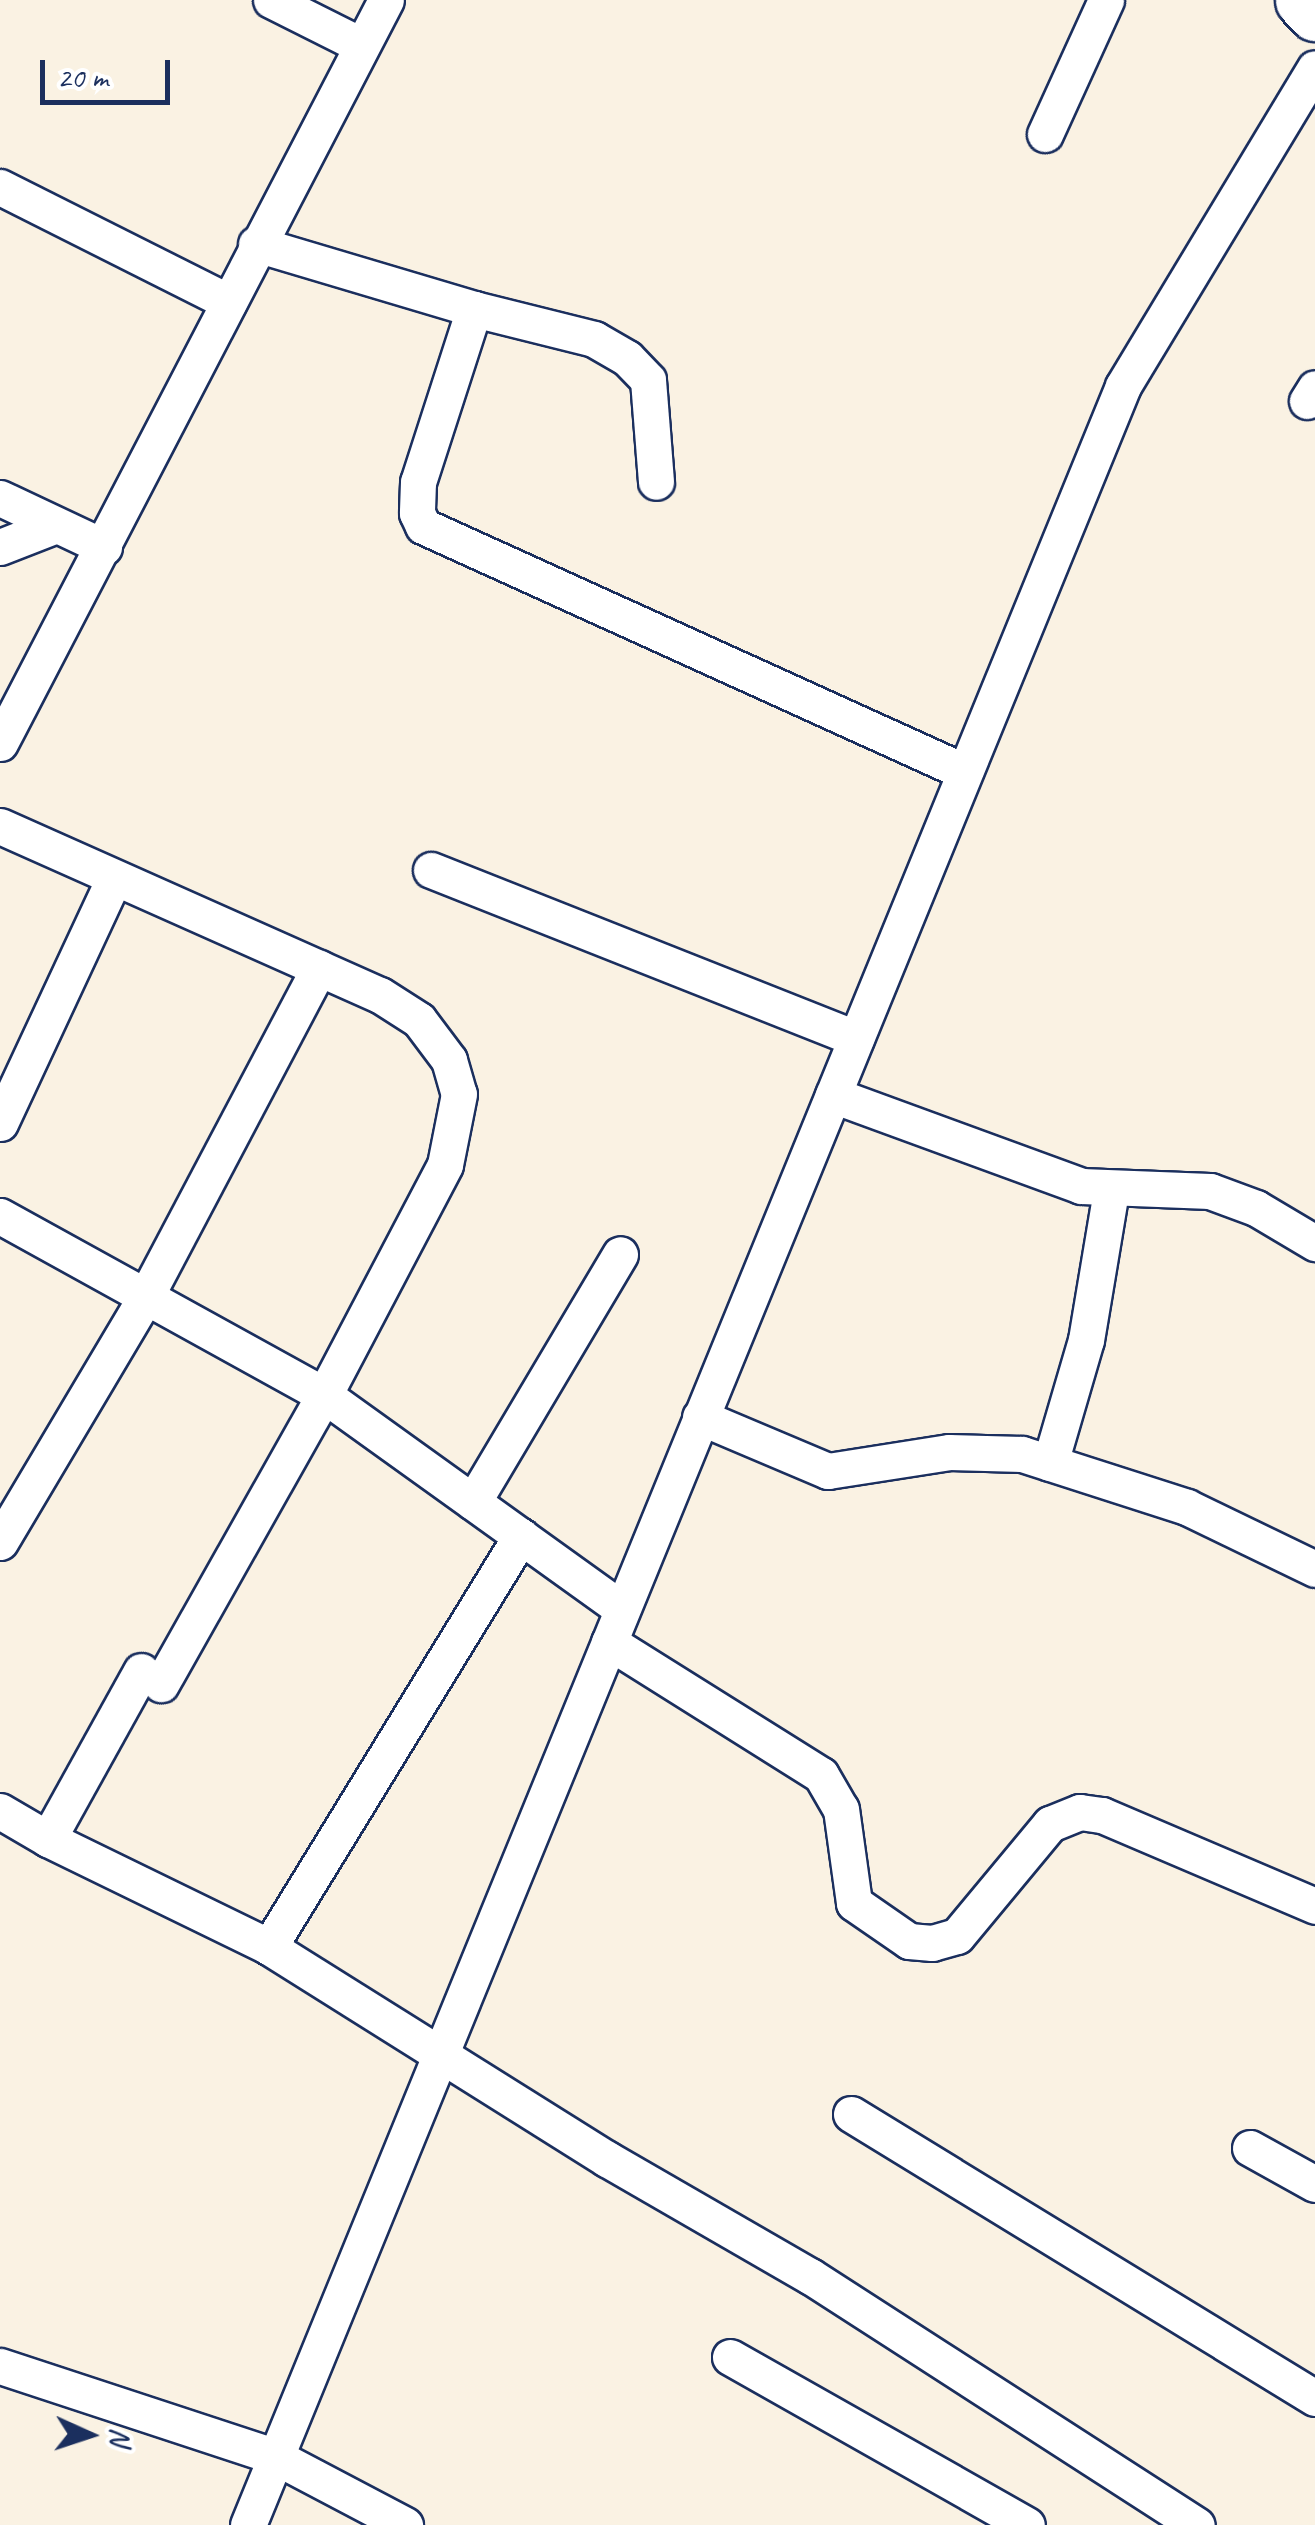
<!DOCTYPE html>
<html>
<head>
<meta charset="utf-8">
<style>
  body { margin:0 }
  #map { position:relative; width:1315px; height:2525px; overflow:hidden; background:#faf2e3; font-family:Caveat,sans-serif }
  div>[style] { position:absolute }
  .roads { filter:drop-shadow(2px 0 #1b2f5e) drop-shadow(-2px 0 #1b2f5e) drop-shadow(0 2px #1b2f5e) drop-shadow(0 -2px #1b2f5e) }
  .street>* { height:35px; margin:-17.5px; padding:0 17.5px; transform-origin:17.5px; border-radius:17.5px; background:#fff }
  .highway>* { height:55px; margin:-27.5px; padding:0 27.5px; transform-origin:27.5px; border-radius:27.5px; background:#fff }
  span { translate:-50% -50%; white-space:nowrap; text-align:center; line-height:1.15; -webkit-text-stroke:10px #fff; paint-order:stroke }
  .north { position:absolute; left:40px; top:2385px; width:100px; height:100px; -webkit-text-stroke:8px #fff; paint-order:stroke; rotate:93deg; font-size:28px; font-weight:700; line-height:40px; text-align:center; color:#1b2f5e }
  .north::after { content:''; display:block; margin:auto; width:35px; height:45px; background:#1b2f5e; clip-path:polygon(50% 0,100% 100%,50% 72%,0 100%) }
  .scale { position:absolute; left:40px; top:60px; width:130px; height:45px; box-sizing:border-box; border:5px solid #1b2f5e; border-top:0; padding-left:12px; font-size:30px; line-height:35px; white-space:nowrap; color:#1b2f5e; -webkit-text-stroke:8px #fff; paint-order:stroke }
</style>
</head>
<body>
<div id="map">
  <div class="roads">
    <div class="street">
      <div style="left:271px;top:0;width:101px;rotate:26.6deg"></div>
      <div style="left:1045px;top:134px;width:147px;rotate:-65.5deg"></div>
      <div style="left:0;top:187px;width:256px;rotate:26.7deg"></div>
      <div style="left:256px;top:244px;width:227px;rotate:16.6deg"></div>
      <div style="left:474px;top:309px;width:124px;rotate:14deg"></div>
      <div style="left:594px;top:339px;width:38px;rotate:30deg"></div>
      <div style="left:627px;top:358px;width:30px;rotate:46deg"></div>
      <div style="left:648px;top:380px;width:102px;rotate:85.5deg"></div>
      <div style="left:474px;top:309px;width:182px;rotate:107.9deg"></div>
      <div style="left:418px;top:482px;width:31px;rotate:92deg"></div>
      <div style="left:417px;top:513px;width:14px;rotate:65deg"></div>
      <div style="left:423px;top:526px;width:595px;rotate:24.41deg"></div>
      <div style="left:1307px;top:401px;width:15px;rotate:-58deg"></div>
      <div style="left:0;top:498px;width:115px;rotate:25.2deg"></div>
      <div style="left:0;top:547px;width:60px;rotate:-21.4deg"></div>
      <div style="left:0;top:743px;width:837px;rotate:-62.55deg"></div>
      <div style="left:0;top:826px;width:416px;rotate:24deg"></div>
      <div style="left:380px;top:995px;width:46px;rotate:32.7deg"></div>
      <div style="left:419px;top:1020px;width:50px;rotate:53.1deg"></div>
      <div style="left:449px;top:1060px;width:35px;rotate:74deg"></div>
      <div style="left:459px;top:1094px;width:72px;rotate:101.2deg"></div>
      <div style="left:445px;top:1165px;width:260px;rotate:117.7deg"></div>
      <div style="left:324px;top:1395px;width:332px;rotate:119.4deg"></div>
      <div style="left:431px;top:870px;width:457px;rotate:21.6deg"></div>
      <div style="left:833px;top:1095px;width:264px;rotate:20.1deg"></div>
      <div style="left:1081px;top:1186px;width:129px;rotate:2.2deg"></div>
      <div style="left:1210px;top:1191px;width:49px;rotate:20.3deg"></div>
      <div style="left:1256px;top:1208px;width:69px;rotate:30.7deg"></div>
      <div style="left:0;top:1123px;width:269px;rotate:-65deg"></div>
      <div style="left:0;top:1216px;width:370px;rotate:28.9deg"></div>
      <div style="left:324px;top:1395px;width:367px;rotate:35.7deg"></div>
      <div style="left:700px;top:1417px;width:139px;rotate:22.9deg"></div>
      <div style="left:828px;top:1471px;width:122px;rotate:-8.9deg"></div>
      <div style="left:949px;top:1452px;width:73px;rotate:1.6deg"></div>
      <div style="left:1022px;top:1454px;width:173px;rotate:17.8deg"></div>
      <div style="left:1187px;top:1507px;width:142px;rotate:25.8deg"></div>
      <div style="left:1050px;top:1463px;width:128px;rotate:-73.7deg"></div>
      <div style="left:1086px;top:1340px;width:151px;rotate:-80.5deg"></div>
      <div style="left:473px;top:1502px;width:288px;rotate:-59.3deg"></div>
      <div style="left:0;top:1542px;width:286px;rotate:-59.3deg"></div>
      <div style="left:146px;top:1296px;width:371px;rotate:-62.2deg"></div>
      <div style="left:609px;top:1642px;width:250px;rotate:32.1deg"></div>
      <div style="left:821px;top:1775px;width:39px;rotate:60deg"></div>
      <div style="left:841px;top:1809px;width:95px;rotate:82.1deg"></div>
      <div style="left:854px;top:1903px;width:67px;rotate:34.6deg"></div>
      <div style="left:909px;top:1941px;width:23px;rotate:5deg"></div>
      <div style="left:932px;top:1943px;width:26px;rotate:-16deg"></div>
      <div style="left:957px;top:1936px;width:146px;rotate:-50.3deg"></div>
      <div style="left:1050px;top:1824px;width:32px;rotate:-22deg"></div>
      <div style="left:1080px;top:1812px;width:22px;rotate:8deg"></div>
      <div style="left:1102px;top:1815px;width:232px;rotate:23.1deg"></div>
      <div style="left:0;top:1811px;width:56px;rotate:30.3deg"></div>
      <div style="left:48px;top:1839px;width:246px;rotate:26deg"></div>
      <div style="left:269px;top:1947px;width:399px;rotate:32.1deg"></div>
      <div style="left:607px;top:2159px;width:234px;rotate:30deg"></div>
      <div style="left:810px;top:2276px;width:460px;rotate:32.8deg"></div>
      <div style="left:48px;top:1839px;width:192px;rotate:-61deg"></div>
      <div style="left:269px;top:1947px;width:482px;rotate:-58.5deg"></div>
      <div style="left:851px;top:2114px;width:544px;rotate:31.47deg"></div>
      <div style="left:1250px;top:2148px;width:74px;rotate:29deg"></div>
      <div style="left:730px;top:2357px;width:341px;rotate:29.5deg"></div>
      <div style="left:0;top:2366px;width:291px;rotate:18.2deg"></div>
      <div style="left:276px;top:2457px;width:146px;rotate:27.8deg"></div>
      <div style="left:248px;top:2525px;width:2311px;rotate:-67.75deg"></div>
      <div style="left:1123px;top:386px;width:371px;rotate:-58.9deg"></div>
    </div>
    <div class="highway">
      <div style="left:1303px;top:0;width:18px;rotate:47deg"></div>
    </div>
  </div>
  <div class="north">N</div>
  <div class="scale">20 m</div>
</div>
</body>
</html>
